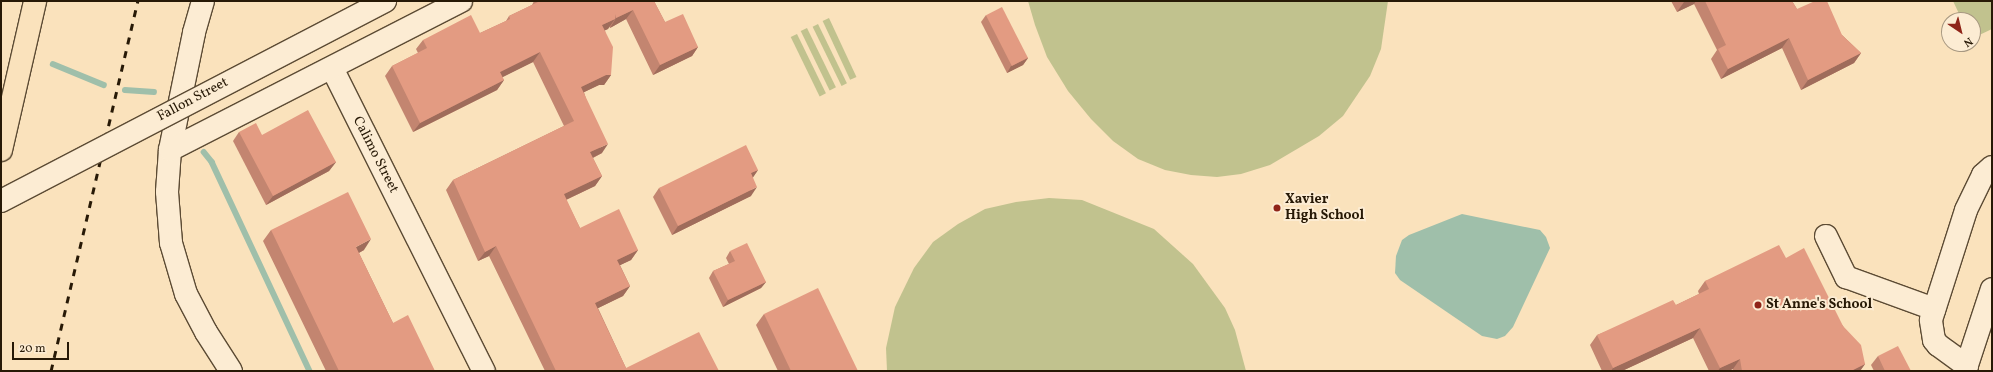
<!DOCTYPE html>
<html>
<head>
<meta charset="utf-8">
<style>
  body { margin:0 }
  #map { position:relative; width:1993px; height:372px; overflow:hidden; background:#fae2bc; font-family:Vollkorn,serif }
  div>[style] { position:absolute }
  .green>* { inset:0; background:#c1c28e; transform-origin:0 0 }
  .water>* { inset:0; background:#9fbfaa }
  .stream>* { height:5.5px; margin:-2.75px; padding:0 2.75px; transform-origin:2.75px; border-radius:2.75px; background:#9fbfaa }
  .roads { filter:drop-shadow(1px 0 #5c4b34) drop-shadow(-1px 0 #5c4b34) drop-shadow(0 1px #5c4b34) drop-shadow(0 -1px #5c4b34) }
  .minor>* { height:22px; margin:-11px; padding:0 11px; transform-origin:11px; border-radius:11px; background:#fcecd3 }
  .highway>* { height:22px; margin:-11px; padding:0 11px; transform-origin:11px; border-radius:11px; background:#fae2bc }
  .rail>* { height:3px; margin-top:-1.5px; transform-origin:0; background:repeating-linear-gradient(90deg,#271906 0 7px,transparent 0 14px) }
  .bridges { filter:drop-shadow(1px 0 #5c4b34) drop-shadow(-1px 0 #5c4b34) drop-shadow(0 1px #5c4b34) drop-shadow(0 -1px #5c4b34) }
  .minor-bridge>* { height:22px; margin:-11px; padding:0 11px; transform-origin:11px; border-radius:11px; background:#fcecd3 }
  .wall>* { inset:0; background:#c38570 }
  .shaded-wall>* { inset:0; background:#9f6c5b }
  .building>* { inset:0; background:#e39b82; transform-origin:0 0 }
  .dots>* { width:11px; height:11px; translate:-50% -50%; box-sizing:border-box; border:2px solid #fcecd3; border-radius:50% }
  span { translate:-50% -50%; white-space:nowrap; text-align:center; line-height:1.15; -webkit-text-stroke:4px #fcecd3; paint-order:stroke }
  .street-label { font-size:14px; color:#271906 }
  .poi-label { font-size:14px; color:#271906; font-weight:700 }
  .left { translate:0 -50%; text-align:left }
  .frame { position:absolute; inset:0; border:2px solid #271906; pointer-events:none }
  .north { position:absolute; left:1941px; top:12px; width:40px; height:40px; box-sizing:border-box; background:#fcecd3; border:1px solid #a79881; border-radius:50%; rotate:145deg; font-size:11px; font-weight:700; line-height:16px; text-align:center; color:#271906 }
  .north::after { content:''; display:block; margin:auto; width:14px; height:18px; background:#8f2418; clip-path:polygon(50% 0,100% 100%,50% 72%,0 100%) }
  .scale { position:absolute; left:12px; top:342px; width:57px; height:18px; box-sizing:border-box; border:2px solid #271906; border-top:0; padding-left:5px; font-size:12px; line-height:14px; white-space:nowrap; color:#271906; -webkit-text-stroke:3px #fcecd3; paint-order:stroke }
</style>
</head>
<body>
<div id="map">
  <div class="green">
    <div style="clip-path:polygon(1028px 1px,1388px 1px,1381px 49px,1370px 76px,1343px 116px,1319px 136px,1270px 165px,1241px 174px,1217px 177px,1191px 175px,1165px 170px,1138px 159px,1113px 141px,1091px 119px,1068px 91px,1047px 57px,1035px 25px)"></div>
    <div style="clip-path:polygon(1953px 1px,1992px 1px,1992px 29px,1973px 38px,1973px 20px,1962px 20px)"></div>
    <div style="left:829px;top:18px;width:65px;height:7px;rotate:65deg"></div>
    <div style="left:818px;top:24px;width:66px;height:6px;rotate:64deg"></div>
    <div style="left:807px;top:28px;width:66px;height:7px;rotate:64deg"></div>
    <div style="left:797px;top:34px;width:66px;height:7px;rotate:64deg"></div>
    <div style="clip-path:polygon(1049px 198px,1082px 200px,1154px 229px,1193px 264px,1225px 308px,1235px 330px,1246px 371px,887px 371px,886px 348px,895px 307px,914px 268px,933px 242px,958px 224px,985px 209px,1016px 202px)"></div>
  </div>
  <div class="water">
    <div style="clip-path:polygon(1462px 214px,1540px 230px,1546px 237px,1550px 248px,1513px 327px,1505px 336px,1497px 339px,1482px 336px,1400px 280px,1395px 273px,1396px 256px,1402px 240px,1409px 235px)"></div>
  </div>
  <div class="stream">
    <div style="left:53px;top:64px;width:55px;rotate:22.4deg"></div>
    <div style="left:125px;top:90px;width:29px;rotate:4deg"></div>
    <div style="left:204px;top:152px;width:13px;rotate:51deg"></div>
    <div style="left:212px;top:162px;width:231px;rotate:64.9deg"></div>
  </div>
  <div class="roads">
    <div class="minor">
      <div style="left:203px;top:1px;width:33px;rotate:106deg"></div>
      <div style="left:194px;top:33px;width:119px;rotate:101.6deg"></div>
      <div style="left:170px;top:150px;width:42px;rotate:94.1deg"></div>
      <div style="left:167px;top:192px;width:51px;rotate:85.5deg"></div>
      <div style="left:171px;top:243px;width:53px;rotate:73.6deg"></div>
      <div style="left:186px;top:294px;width:43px;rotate:62.2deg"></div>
      <div style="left:206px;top:332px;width:46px;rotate:57.3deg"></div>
      <div style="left:332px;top:68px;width:339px;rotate:63.4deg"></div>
      <div style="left:170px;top:150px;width:327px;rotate:-27.1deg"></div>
      <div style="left:1826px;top:236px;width:46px;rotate:64deg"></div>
      <div style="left:1846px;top:277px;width:94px;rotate:20deg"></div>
      <div style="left:1967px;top:366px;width:36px;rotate:-144deg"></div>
      <div style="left:1938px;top:345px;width:6px;rotate:-129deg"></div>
      <div style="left:1934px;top:340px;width:20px;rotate:-99deg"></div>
      <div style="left:1931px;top:320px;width:115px;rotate:-72.3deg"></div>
      <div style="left:1966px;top:210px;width:39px;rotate:-64deg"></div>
      <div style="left:1983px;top:175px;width:12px;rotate:-42deg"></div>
      <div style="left:1965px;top:371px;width:86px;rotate:-71.8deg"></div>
    </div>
    <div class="highway">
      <div style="left:1px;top:150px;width:153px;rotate:-77.1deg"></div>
    </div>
  </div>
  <div class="rail">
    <div style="left:51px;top:371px;width:380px;rotate:-76.8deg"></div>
  </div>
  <div class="bridges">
    <div class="minor-bridge">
      <div style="left:1px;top:201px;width:433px;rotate:-27.5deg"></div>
    </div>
  </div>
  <div class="wall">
    <div style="clip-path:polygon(534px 1px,654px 1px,665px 22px,698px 47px,692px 56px,653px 75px,626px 19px,610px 28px,609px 26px,608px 29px,605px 30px,611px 75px,604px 85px,599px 85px,584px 92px,602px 153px,593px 158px,602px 176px,595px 186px,566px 200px,580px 228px,638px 250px,631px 260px,620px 265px,630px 286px,623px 296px,598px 308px,626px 368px,719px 371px,545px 371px,489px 256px,478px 261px,446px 190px,453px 180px,564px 126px,533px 62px,502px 77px,504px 80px,497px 90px,413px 132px,385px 76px,392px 66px,418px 53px,416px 49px,423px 40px,480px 33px,506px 21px,509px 16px,532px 5px)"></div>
    <div style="clip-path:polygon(1671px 1px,1792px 1px,1797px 9px,1842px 35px,1861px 53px,1854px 63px,1801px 90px,1782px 48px,1721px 79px,1711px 59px,1717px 50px,1694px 4px,1677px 12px)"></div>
    <div style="clip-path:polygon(986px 15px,1028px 58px,1023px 65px,1007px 73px,981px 22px)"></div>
    <div style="clip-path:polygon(239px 132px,262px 135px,336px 162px,329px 171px,266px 205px,233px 141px)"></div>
    <div style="clip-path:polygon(758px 170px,752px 178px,751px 196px,672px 235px,653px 197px,659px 188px)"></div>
    <div style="clip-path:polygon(271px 230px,364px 250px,359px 253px,393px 323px,435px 371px,326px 371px,263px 241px)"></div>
    <div style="clip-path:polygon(730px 251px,766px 282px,761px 288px,723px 307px,709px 278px,713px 271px,729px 264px,726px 258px)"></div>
    <div style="clip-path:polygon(1786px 258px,1843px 326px,1865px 364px,1860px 371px,1733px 371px,1733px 369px,1728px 371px,1709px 371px,1693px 338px,1622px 371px,1602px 371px,1590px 345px,1597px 335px,1676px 305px,1699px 294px,1698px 291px,1705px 281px)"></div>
    <div style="clip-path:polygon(764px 314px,858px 371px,778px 371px,756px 325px)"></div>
    <div style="clip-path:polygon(1878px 356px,1911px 371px,1874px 371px,1871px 365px)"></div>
  </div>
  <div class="shaded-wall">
    <div style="clip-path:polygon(1686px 1px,1696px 1px,1694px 4px,1677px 12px,1684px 2px)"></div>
    <div style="clip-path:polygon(633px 10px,626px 19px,610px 28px,616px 18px)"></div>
    <div style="clip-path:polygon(615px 19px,608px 29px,595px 35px,602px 25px)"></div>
    <div style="clip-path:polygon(1789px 38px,1782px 48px,1721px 79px,1728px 69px)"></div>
    <div style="clip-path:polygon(698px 47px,692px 56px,653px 75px,660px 65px)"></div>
    <div style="clip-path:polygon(540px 52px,533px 62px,493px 82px,500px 72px)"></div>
    <div style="clip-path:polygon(1861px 53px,1854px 63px,1801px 90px,1808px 80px)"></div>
    <div style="clip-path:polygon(1028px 58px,1023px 65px,1007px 73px,1011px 66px)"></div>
    <div style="clip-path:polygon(606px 75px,611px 75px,604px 85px,599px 85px,574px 97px,581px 87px)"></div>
    <div style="clip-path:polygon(504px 80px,497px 90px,413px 132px,420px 123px)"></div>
    <div style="clip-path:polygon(608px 144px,602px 153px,584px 162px,590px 152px)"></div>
    <div style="clip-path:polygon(336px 162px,329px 171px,266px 205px,273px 196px)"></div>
    <div style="clip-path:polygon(758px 170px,752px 179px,751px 173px)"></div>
    <div style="clip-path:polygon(602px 176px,595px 186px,557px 204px,564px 194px)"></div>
    <div style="clip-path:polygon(757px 187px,751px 196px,672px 235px,678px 226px)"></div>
    <div style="clip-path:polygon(371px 239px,364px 250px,349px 258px,356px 247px)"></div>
    <div style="clip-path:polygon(496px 246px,489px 256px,478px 261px,485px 252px)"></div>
    <div style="clip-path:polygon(638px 250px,631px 260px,610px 270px,617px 260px)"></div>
    <div style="clip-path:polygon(766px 282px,761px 288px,723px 307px,728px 300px)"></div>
    <div style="clip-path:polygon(630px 286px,623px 296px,588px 313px,595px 303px)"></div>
    <div style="clip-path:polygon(1700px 328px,1693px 338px,1622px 371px,1611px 371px,1613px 368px)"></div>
    <div style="clip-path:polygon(1740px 359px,1733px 369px,1728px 371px,1718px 371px,1720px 368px)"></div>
    <div style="clip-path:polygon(1865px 364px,1860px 371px,1851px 371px)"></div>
  </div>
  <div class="building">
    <div style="clip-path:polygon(540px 1px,654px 1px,665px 22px,683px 14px,698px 47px,660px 65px,633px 10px,616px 18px,615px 14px,615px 19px,602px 25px,613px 47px,611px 75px,606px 75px,581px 87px,608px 144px,590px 152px,602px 176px,564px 194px,580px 228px,619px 209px,638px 250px,617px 260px,630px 286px,595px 303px,626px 368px,699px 332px,719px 371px,556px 371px,496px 246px,485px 252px,453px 180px,574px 121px,540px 52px,500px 72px,504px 80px,420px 123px,392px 66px,427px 48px,423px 40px,471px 15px,480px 33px,510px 19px,509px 16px)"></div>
    <div style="clip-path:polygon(1705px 1px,1792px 1px,1797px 9px,1815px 1px,1827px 1px,1842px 35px,1861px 53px,1808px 80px,1789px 38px,1728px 69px,1718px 49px,1726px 45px)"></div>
    <div style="left:1002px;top:7px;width:57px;height:18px;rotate:63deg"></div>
    <div style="clip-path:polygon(308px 110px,336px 162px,273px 196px,239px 132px,256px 123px,262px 135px)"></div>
    <div style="clip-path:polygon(746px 145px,758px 170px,751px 173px,757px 187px,678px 226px,659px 188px)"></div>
    <div style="clip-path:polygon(348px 192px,371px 239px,356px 247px,393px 323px,408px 315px,435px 371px,339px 371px,271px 230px)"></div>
    <div style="clip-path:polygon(747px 243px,766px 282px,728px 300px,713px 271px,735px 261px,730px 251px)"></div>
    <div style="clip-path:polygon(1779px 245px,1786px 258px,1804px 248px,1843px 326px,1861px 345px,1865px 364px,1851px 371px,1742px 371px,1740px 359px,1720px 368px,1700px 328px,1613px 368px,1597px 335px,1673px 300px,1676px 305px,1709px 289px,1705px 281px)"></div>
    <div style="clip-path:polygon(818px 288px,858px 371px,791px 371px,764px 314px)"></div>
    <div style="clip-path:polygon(1898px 346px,1911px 371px,1885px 371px,1878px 356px)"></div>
  </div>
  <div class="dots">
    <div style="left:1277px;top:208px;background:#8f2418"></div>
    <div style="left:1758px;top:305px;background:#8f2418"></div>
  </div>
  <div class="street-label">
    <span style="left:193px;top:100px;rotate:-28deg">Fallon Street</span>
    <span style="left:375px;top:155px;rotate:63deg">Calimo Street</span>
  </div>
  <div class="poi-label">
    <span class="left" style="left:1285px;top:208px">Xavier<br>High School</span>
    <span class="left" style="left:1766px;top:305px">St Anne's School</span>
  </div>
  <div class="frame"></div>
  <div class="north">N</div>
  <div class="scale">20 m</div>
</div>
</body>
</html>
